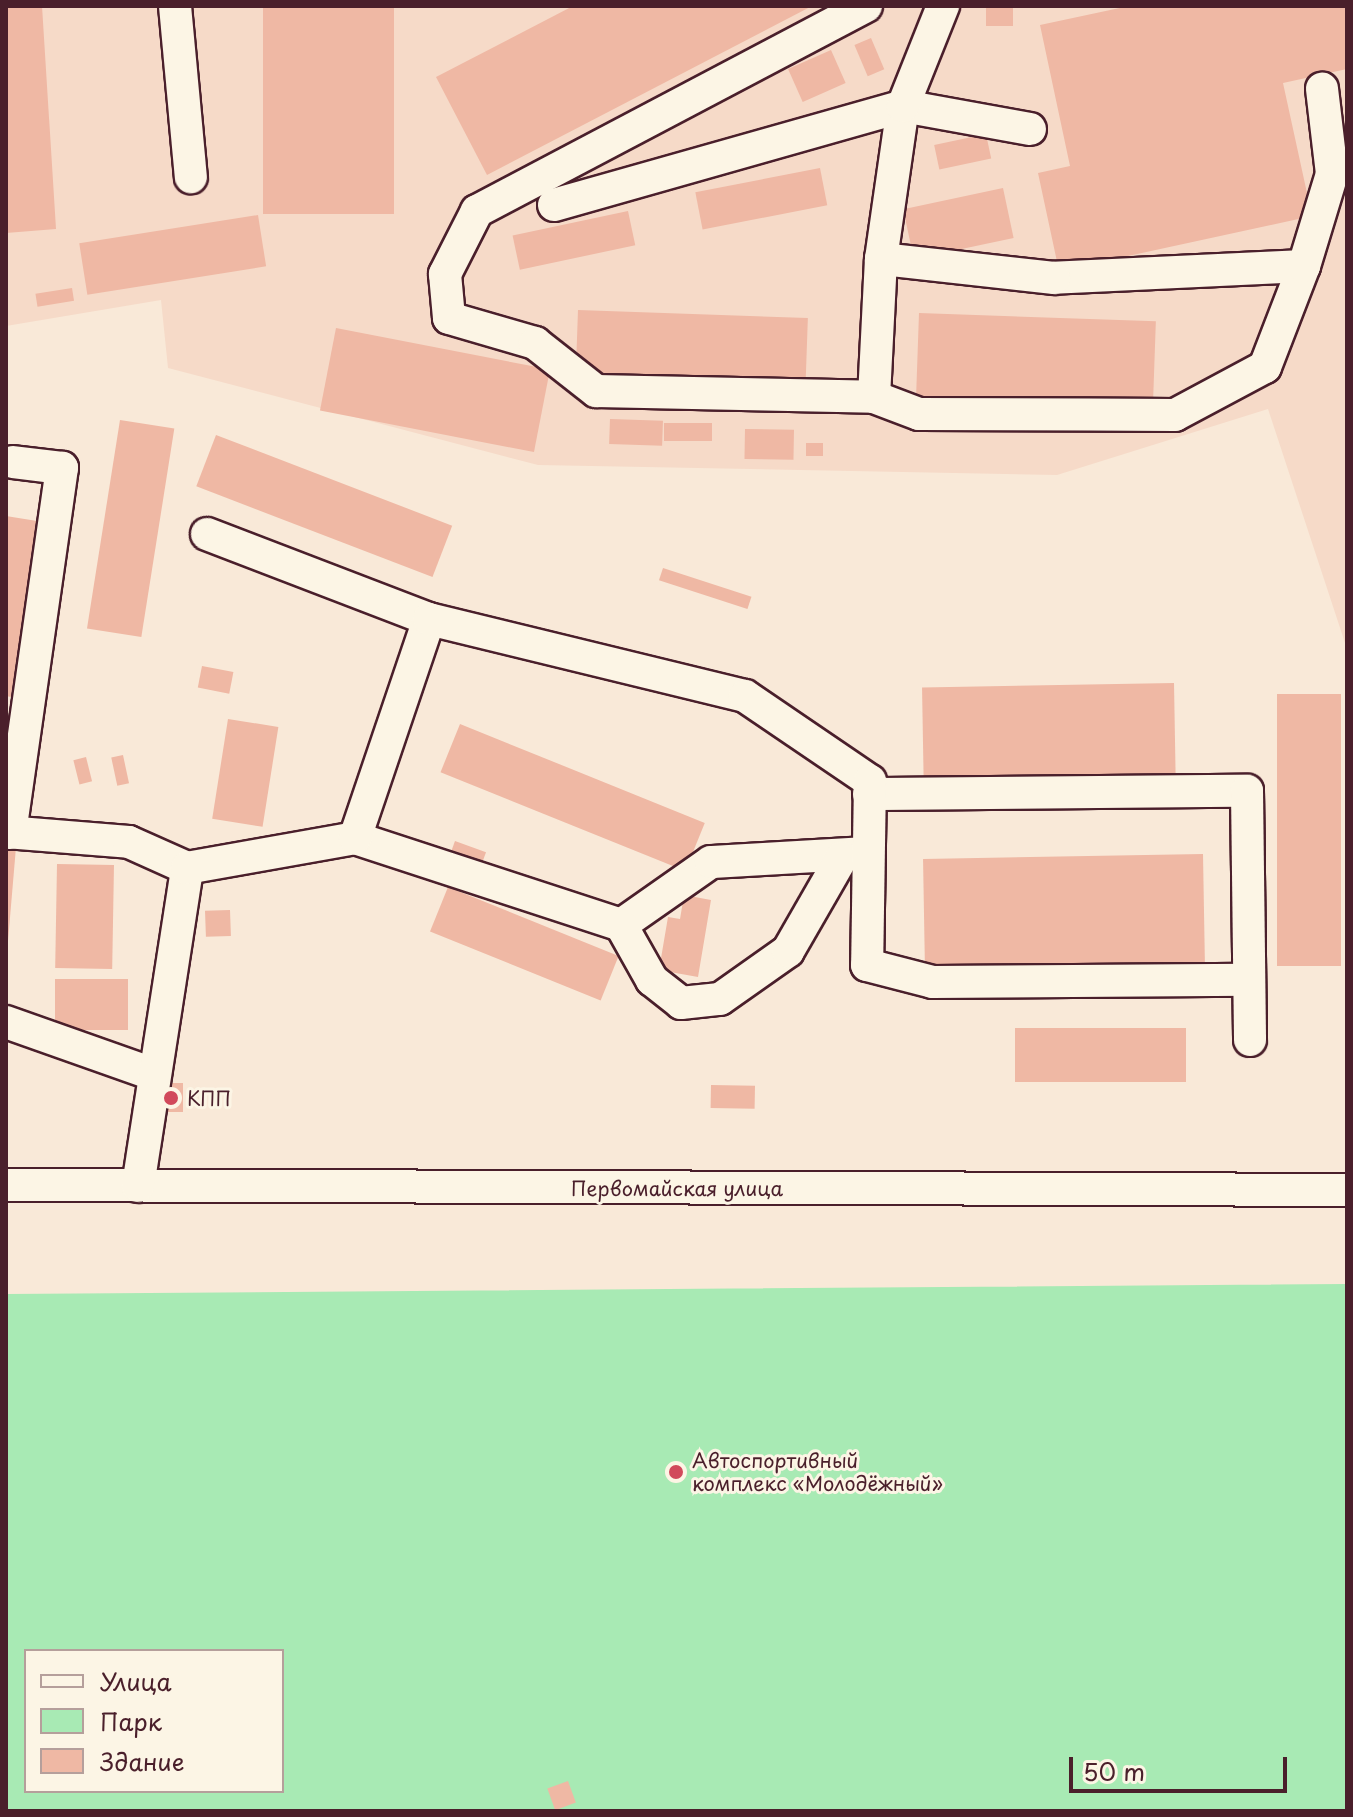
<!DOCTYPE html>
<html>
<head>
<meta charset="utf-8">
<style>
  body { margin:0 }
  #map { position:relative; width:1353px; height:1817px; overflow:hidden; background:#f9e9d8; font-family:"Playpen Sans",sans-serif }
  div>[style] { position:absolute }
  .built>* { inset:0; background:#f6dac8 }
  .green>* { inset:0; background:#a8eab4 }
  .building>* { inset:0; background:#efb8a4; transform-origin:0 0 }
  .roads { filter:drop-shadow(2px 0 #4a1f2b) drop-shadow(-2px 0 #4a1f2b) drop-shadow(0 2px #4a1f2b) drop-shadow(0 -2px #4a1f2b) }
  .minor>* { height:32px; margin:-16px; padding:0 16px; transform-origin:16px; border-radius:16px; background:#fcf5e5 }
  .dots>* { width:22px; height:22px; translate:-50% -50%; box-sizing:border-box; border:4px solid #fcf5e5; border-radius:50% }
  span { translate:-50% -50%; white-space:nowrap; text-align:center; line-height:1.15; -webkit-text-stroke:6px #fcf5e5; paint-order:stroke }
  .poi-label { font-size:20px; color:#4a1f2b }
  .left { translate:0 -50%; text-align:left }
  .street-label { font-size:20px; color:#4a1f2b }
  .frame { position:absolute; inset:0; border:8px solid #4a1f2b; pointer-events:none }
  .legend { position:absolute; left:24px; top:1649px; width:260px; height:144px; box-sizing:border-box; background:#fcf5e5; border:2px solid #b59f9b; margin:0; padding:10px 14px; list-style:none; font-size:24px; color:#4a1f2b }
  .legend li { display:flex; align-items:center; gap:16px; height:40px }
  .legend b { width:40px; border:2px solid #b59f9b }
  .scale { position:absolute; left:1069px; top:1757px; width:218px; height:36px; box-sizing:border-box; border:4px solid #4a1f2b; border-top:0; padding-left:10px; font-size:24px; line-height:28px; white-space:nowrap; color:#4a1f2b; -webkit-text-stroke:6px #fcf5e5; paint-order:stroke }
</style>
</head>
<body>
<div id="map">
  <div class="built">
    <div style="clip-path:polygon(6px 6px,1347px 6px,1347px 649px,1268px 409px,1057px 475px,538px 465px,168px 368px,161px 300px,6px 326px)"></div>
  </div>
  <div class="green">
    <div style="clip-path:polygon(evenodd,1347px 1284px,1347px 1811px,6px 1811px,6px 1294px,1347px 1284px,26px 1651px,282px 1651px,282px 1791px,26px 1791px,26px 1651px)"></div>
  </div>
  <div class="building">
    <div style="clip-path:polygon(6px 6px,42px 6px,56px 229px,6px 233px)"></div>
    <div style="left:263px;top:6px;width:131px;height:208px"></div>
    <div style="clip-path:polygon(573px 6px,812px 6px,487px 175px,436px 77px)"></div>
    <div style="left:986px;top:6px;width:27px;height:20px"></div>
    <div style="clip-path:polygon(1129px 6px,1346px 6px,1347px 69px,1283px 83px,1312px 216px,1059px 271px,1038px 173px,1070px 166px,1040px 25px)"></div>
    <div style="left:871px;top:38px;width:34px;height:18px;rotate:67deg"></div>
    <div style="left:831px;top:50px;width:36px;height:47px;rotate:66deg"></div>
    <div style="left:986px;top:134px;width:25px;height:53px;rotate:78deg"></div>
    <div style="left:820px;top:168px;width:38px;height:127px;rotate:79deg"></div>
    <div style="left:1003px;top:188px;width:51px;height:102px;rotate:78deg"></div>
    <div style="left:628px;top:211px;width:35px;height:118px;rotate:78deg"></div>
    <div style="left:258px;top:215px;width:52px;height:181px;rotate:81deg"></div>
    <div style="left:72px;top:288px;width:13px;height:37px;rotate:81deg"></div>
    <div style="left:578px;top:310px;width:230px;height:63px;rotate:2deg"></div>
    <div style="left:919px;top:313px;width:237px;height:85px;rotate:2deg"></div>
    <div style="left:336px;top:328px;width:218px;height:84px;rotate:11deg"></div>
    <div style="left:610px;top:419px;width:53px;height:25px;rotate:2deg"></div>
    <div style="left:120px;top:420px;width:55px;height:211px;rotate:9deg"></div>
    <div style="left:664px;top:423px;width:48px;height:18px"></div>
    <div style="left:745px;top:429px;width:49px;height:30px;rotate:1deg"></div>
    <div style="left:216px;top:435px;width:253px;height:55px;rotate:21deg"></div>
    <div style="left:806px;top:443px;width:17px;height:13px"></div>
    <div style="clip-path:polygon(6px 516px,37px 521px,11px 697px,6px 696px)"></div>
    <div style="left:663px;top:568px;width:93px;height:13px;rotate:18deg"></div>
    <div style="left:202px;top:666px;width:32px;height:22px;rotate:11deg"></div>
    <div style="left:1174px;top:683px;width:92px;height:252px;rotate:89deg"></div>
    <div style="left:1277px;top:694px;width:64px;height:272px"></div>
    <div style="left:228px;top:719px;width:51px;height:101px;rotate:9deg"></div>
    <div style="left:460px;top:724px;width:264px;height:52px;rotate:22deg"></div>
    <div style="left:123px;top:755px;width:29px;height:12px;rotate:78deg"></div>
    <div style="left:86px;top:757px;width:25px;height:13px;rotate:76deg"></div>
    <div style="left:455px;top:841px;width:33px;height:20px;rotate:20deg"></div>
    <div style="clip-path:polygon(6px 846px,16px 847px,8px 941px,6px 940px)"></div>
    <div style="left:1203px;top:854px;width:108px;height:280px;rotate:89deg"></div>
    <div style="left:57px;top:864px;width:57px;height:104px;rotate:1deg"></div>
    <div style="left:448px;top:887px;width:184px;height:48px;rotate:22deg"></div>
    <div style="clip-path:polygon(684px 895px,711px 900px,698px 977px,659px 970px,668px 917px,680px 919px)"></div>
    <div style="left:230px;top:910px;width:26px;height:25px;rotate:88deg"></div>
    <div style="left:128px;top:979px;width:51px;height:73px;rotate:90deg"></div>
    <div style="left:1186px;top:1028px;width:54px;height:171px;rotate:90deg"></div>
    <div style="left:159px;top:1083px;width:24px;height:29px"></div>
    <div style="left:711px;top:1085px;width:44px;height:23px;rotate:1deg"></div>
    <div style="left:568px;top:1781px;width:23px;height:22px;rotate:70deg"></div>
  </div>
  <div class="roads">
    <div class="minor">
      <div style="left:175px;top:6px;width:172px;rotate:84.7deg"></div>
      <div style="left:866px;top:6px;width:440px;rotate:152.2deg"></div>
      <div style="left:477px;top:211px;width:71px;rotate:116.9deg"></div>
      <div style="left:445px;top:274px;width:44px;rotate:84.8deg"></div>
      <div style="left:449px;top:318px;width:90px;rotate:16.2deg"></div>
      <div style="left:535px;top:343px;width:78px;rotate:38.2deg"></div>
      <div style="left:596px;top:391px;width:278px;rotate:1.2deg"></div>
      <div style="left:874px;top:397px;width:48px;rotate:20.7deg"></div>
      <div style="left:919px;top:414px;width:256px;rotate:0.2deg"></div>
      <div style="left:1175px;top:415px;width:102px;rotate:-28.1deg"></div>
      <div style="left:1265px;top:367px;width:108px;rotate:-68.9deg"></div>
      <div style="left:1304px;top:266px;width:250px;rotate:177.3deg"></div>
      <div style="left:1054px;top:278px;width:174px;rotate:-173.7deg"></div>
      <div style="left:554px;top:205px;width:363px;rotate:-15.8deg"></div>
      <div style="left:903px;top:106px;width:129px;rotate:10.3deg"></div>
      <div style="left:1304px;top:266px;width:96px;rotate:-73.1deg"></div>
      <div style="left:1332px;top:174px;width:86px;rotate:-96.7deg"></div>
      <div style="left:874px;top:397px;width:138px;rotate:-87.1deg"></div>
      <div style="left:881px;top:259px;width:155px;rotate:-81.8deg"></div>
      <div style="left:903px;top:106px;width:108px;rotate:-68.2deg"></div>
      <div style="left:207px;top:534px;width:238px;rotate:21deg"></div>
      <div style="left:869px;top:794px;width:378px;rotate:-0.5deg"></div>
      <div style="left:1247px;top:791px;width:249px;rotate:89.3deg"></div>
      <div style="left:6px;top:832px;width:123px;rotate:4.6deg"></div>
      <div style="left:129px;top:842px;width:64px;rotate:24.1deg"></div>
      <div style="left:10px;top:833px;width:369px;rotate:-81.9deg"></div>
      <div style="left:62px;top:468px;width:49px;rotate:-173deg"></div>
      <div style="left:355px;top:838px;width:280px;rotate:18.1deg"></div>
      <div style="left:621px;top:925px;width:110px;rotate:-35deg"></div>
      <div style="left:711px;top:862px;width:157px;rotate:-3.3deg"></div>
      <div style="left:621px;top:925px;width:63px;rotate:60.6deg"></div>
      <div style="left:652px;top:980px;width:37px;rotate:38deg"></div>
      <div style="left:681px;top:1003px;width:39px;rotate:-6deg"></div>
      <div style="left:720px;top:999px;width:83px;rotate:-35.2deg"></div>
      <div style="left:788px;top:951px;width:108px;rotate:-60.1deg"></div>
      <div style="left:6px;top:1022px;width:156px;rotate:19.5deg"></div>
      <div style="left:6px;top:1185px;width:1341px;rotate:0.21deg"></div>
      <div style="left:138px;top:1186px;width:322px;rotate:-81.2deg"></div>
      <div style="left:187px;top:868px;width:171px;rotate:-10.1deg"></div>
      <div style="left:355px;top:838px;width:231px;rotate:-71.3deg"></div>
      <div style="left:429px;top:619px;width:325px;rotate:13.7deg"></div>
      <div style="left:745px;top:696px;width:151px;rotate:34.2deg"></div>
      <div style="left:870px;top:781px;width:184px;rotate:90.9deg"></div>
      <div style="left:867px;top:965px;width:68px;rotate:14.4deg"></div>
      <div style="left:933px;top:982px;width:316px;rotate:-0.4deg"></div>
    </div>
  </div>
  <div class="dots">
    <div style="left:171px;top:1098px;background:#d1495b"></div>
    <div style="left:676px;top:1472px;background:#d1495b"></div>
  </div>
  <div class="poi-label">
    <span class="left" style="left:187px;top:1098px">КПП</span>
    <span class="left" style="left:692px;top:1472px">Автоспортивный<br>комплекс «Молодёжный»</span>
  </div>
  <div class="street-label">
    <span style="left:677px;top:1188px">Первомайская улица</span>
  </div>
  <div class="frame"></div>
  <ul class="legend">
  <li><b style="height:10px;background:#fcf5e5"></b>Улица</li>
  <li><b style="height:22px;background:#a8eab4"></b>Парк</li>
  <li><b style="height:22px;background:#efb8a4"></b>Здание</li>
  </ul>
  <div class="scale">50 m</div>
</div>
</body>
</html>
